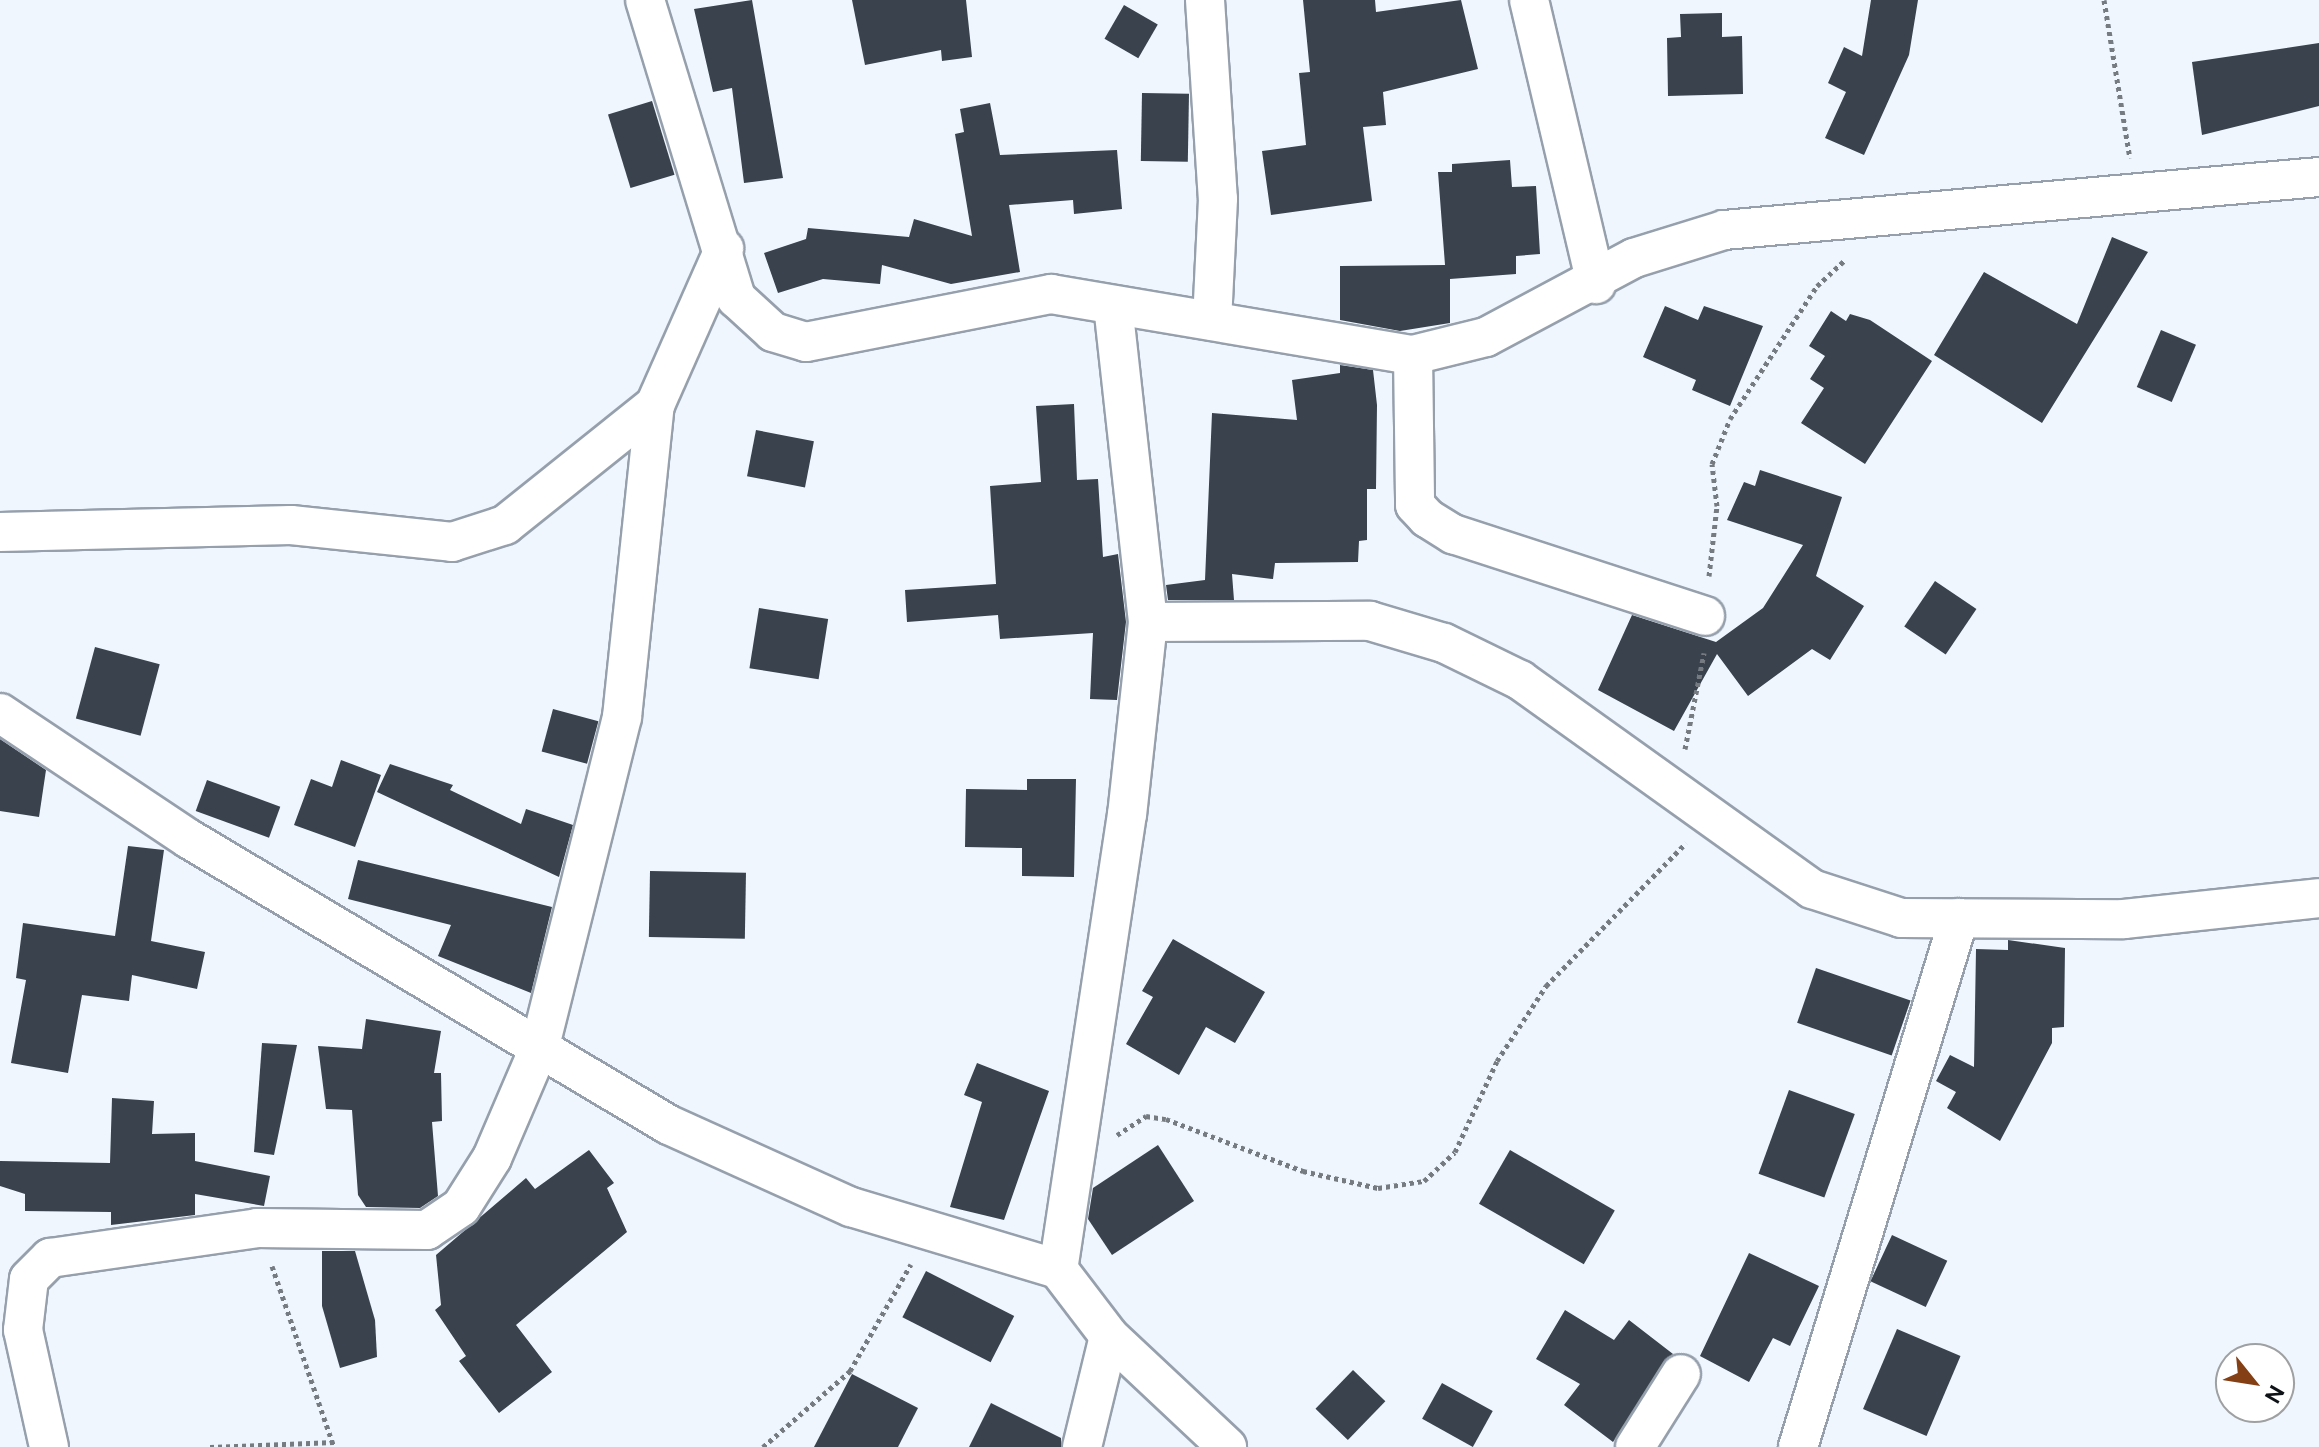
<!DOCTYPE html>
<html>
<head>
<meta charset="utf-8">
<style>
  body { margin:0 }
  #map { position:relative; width:2319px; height:1447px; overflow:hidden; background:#eff6fe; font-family:"DM Sans",sans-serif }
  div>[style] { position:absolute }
  .building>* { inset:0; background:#39424d; transform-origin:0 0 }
  .path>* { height:5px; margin-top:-2.5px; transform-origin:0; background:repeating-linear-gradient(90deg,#767b82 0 4px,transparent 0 8px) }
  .roads { filter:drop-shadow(2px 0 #96a0ad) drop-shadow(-2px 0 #96a0ad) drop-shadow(0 2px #96a0ad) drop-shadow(0 -2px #96a0ad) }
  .street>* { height:38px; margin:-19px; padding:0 19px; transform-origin:19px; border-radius:19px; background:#fff }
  span { translate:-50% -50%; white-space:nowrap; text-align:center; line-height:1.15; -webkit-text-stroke:8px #fff; paint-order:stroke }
  .north { position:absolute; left:2215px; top:1343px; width:80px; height:80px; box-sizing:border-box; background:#fff; border:2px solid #9fa0a2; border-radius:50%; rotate:120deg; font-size:22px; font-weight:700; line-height:32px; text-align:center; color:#0e1217 }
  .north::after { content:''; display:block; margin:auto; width:28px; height:36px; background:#843f15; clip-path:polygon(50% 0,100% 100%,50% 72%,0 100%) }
</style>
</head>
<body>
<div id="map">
  <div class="building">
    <div style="clip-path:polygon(752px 0,783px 178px,744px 183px,732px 88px,713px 92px,694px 9px)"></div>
    <div style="clip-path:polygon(852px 0,966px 0,972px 57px,942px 61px,941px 50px,865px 65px)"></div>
    <div style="clip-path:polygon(1303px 0,1375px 0,1376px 12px,1461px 0,1478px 69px,1383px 92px,1386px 125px,1363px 127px,1372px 201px,1271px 215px,1262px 151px,1306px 145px,1299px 73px,1310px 72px)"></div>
    <div style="clip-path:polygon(1871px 0,1918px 0,1909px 55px,1864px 155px,1825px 138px,1846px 92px,1828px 83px,1844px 47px,1862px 56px)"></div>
    <div style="left:1124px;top:5px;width:39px;height:39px;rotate:30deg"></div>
    <div style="clip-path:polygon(1722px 13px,1722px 37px,1742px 36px,1743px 94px,1668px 96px,1667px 38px,1681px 37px,1680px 14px)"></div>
    <div style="clip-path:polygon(2319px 43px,2319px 106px,2202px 135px,2192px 62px)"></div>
    <div style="left:1142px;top:93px;width:47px;height:68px;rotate:1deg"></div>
    <div style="left:652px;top:101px;width:77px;height:46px;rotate:73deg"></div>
    <div style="clip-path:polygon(990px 103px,1000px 155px,1117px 150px,1122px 209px,1074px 214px,1073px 200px,1009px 205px,1020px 272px,951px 284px,882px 265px,880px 284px,823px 279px,778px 293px,764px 253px,806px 239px,808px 228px,909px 237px,914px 219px,972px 236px,955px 134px,964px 132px,960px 109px)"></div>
    <div style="clip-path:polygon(1510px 160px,1512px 187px,1536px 186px,1540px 254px,1516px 256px,1516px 274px,1450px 279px,1450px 323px,1400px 331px,1340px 320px,1340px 266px,1445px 265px,1438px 172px,1452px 172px,1452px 164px)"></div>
    <div style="clip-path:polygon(2112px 237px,2148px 252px,2042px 423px,1934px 355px,1984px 272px,2077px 324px)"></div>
    <div style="clip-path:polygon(1665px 306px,1698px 320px,1704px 306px,1763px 326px,1730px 406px,1692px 390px,1696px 380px,1643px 357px)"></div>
    <div style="clip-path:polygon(1831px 311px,1846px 321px,1850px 314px,1870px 320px,1932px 361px,1865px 464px,1801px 423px,1824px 388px,1810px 379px,1825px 356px,1809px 346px)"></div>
    <div style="left:2161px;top:330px;width:38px;height:62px;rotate:23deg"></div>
    <div style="clip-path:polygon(1340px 365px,1373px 370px,1377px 405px,1376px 489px,1367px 489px,1367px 540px,1359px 541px,1358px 562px,1275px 563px,1273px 579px,1232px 574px,1234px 600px,1168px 600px,1166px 585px,1205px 580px,1212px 413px,1297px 420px,1292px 380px,1340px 373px)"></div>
    <div style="clip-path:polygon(1074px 404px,1077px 480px,1098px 479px,1103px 557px,1118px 554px,1126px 622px,1117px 700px,1090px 699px,1093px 633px,1000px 639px,998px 615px,907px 622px,905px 590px,996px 584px,990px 486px,1041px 482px,1036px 406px)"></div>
    <div style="left:756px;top:430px;width:59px;height:47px;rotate:11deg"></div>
    <div style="clip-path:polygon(1760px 470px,1842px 497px,1816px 576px,1864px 606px,1830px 660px,1812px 649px,1748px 696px,1717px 654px,1674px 731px,1598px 690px,1632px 615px,1716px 642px,1763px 608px,1803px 545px,1727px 520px,1744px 482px,1755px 486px)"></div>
    <div style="left:1935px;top:581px;width:50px;height:55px;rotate:34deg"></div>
    <div style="left:759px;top:608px;width:70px;height:61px;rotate:9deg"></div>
    <div style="left:95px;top:647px;width:67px;height:74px;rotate:15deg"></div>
    <div style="left:553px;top:709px;width:47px;height:44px;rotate:15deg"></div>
    <div style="clip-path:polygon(0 739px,46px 770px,39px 817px,0 811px)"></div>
    <div style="clip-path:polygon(341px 760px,381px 775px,355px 847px,294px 825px,311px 779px,332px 787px)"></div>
    <div style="clip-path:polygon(390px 764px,453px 785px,450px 790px,521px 824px,526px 809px,573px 825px,559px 877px,377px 792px)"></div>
    <div style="clip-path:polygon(1027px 779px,1076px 779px,1074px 877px,1022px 876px,1022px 848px,965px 847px,966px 789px,1027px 790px)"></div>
    <div style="left:207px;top:780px;width:78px;height:33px;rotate:20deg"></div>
    <div style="clip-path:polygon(128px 846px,164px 850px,151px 941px,205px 952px,197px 989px,132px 975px,129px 1001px,82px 995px,68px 1073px,11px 1063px,26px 980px,16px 978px,23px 923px,115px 936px)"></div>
    <div style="clip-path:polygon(358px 860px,552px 907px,531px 993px,438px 956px,451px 925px,348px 899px)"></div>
    <div style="left:650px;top:871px;width:96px;height:66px;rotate:1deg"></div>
    <div style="clip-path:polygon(1173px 939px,1265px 992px,1235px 1043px,1206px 1027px,1179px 1075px,1126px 1044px,1153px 997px,1142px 991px)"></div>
    <div style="clip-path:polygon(2008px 940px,2065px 948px,2064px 1027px,2052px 1028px,2052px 1043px,2000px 1141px,1947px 1108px,1956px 1092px,1936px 1081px,1950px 1055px,1974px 1067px,1976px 949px,2008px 950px)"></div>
    <div style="left:1816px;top:968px;width:100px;height:58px;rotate:19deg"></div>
    <div style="clip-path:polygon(366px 1019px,441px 1031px,434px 1073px,441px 1073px,442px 1121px,432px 1122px,438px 1196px,420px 1208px,366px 1207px,358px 1195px,352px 1110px,326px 1109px,318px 1046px,362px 1049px)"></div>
    <div style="clip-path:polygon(262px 1043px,297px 1045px,274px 1155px,254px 1152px)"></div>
    <div style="clip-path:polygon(977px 1063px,1049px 1091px,1004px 1220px,950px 1207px,982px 1102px,964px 1095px)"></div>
    <div style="left:1789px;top:1090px;width:70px;height:89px;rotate:20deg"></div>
    <div style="clip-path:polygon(112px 1098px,154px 1101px,152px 1134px,195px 1133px,195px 1161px,270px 1176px,264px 1206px,195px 1194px,195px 1215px,111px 1225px,111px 1212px,25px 1211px,25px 1194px,0 1186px,0 1161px,110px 1163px)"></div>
    <div style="clip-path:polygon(1158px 1145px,1194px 1201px,1112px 1255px,1088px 1219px,1093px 1188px)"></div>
    <div style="clip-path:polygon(589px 1150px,614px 1183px,607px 1188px,627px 1232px,516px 1325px,552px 1372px,499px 1413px,459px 1361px,466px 1356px,435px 1310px,441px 1305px,436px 1255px,526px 1178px,535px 1189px)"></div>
    <div style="left:1510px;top:1150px;width:121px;height:62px;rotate:30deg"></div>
    <div style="left:1892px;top:1235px;width:61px;height:51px;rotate:25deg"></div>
    <div style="clip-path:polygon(322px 1251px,355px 1251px,375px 1320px,377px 1357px,340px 1368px,322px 1306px)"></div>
    <div style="clip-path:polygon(1749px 1253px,1819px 1286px,1790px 1346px,1773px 1338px,1749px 1382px,1700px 1356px)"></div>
    <div style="left:926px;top:1271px;width:99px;height:52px;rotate:27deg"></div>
    <div style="clip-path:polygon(1565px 1310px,1614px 1340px,1629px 1320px,1673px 1354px,1613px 1442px,1564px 1405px,1580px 1384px,1536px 1359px)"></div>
    <div style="left:1897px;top:1329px;width:69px;height:87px;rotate:23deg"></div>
    <div style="left:1353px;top:1370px;width:45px;height:54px;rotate:44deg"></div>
    <div style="clip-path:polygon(852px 1374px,918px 1408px,898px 1447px,814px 1447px)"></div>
    <div style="left:1442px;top:1383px;width:58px;height:41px;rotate:29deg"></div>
    <div style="clip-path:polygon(991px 1403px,1061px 1438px,1061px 1447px,969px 1447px)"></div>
  </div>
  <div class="path">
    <div style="left:2104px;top:0;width:160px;rotate:80.7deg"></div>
    <div style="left:1709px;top:576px;width:70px;rotate:-83.5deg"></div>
    <div style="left:1717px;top:506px;width:42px;rotate:-96.8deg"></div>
    <div style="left:1712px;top:464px;width:48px;rotate:-68.2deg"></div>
    <div style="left:1730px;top:419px;width:159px;rotate:-56.8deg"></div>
    <div style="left:1817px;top:286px;width:38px;rotate:-43deg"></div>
    <div style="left:1685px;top:749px;width:98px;rotate:-78.8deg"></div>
    <div style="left:1117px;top:1135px;width:35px;rotate:-33deg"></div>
    <div style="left:1146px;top:1116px;width:20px;rotate:9deg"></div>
    <div style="left:1166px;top:1119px;width:147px;rotate:20.8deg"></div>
    <div style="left:1303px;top:1171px;width:77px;rotate:12.8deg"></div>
    <div style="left:1378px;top:1188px;width:47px;rotate:-8.7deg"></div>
    <div style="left:1424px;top:1181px;width:42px;rotate:-43.1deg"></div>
    <div style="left:1455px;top:1152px;width:100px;rotate:-65.2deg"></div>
    <div style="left:1497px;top:1061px;width:90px;rotate:-56.8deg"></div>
    <div style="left:1546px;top:986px;width:200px;rotate:-45.6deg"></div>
    <div style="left:272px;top:1266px;width:191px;rotate:71.1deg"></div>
    <div style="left:210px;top:1447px;width:124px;rotate:-2.3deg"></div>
    <div style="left:763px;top:1447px;width:116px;rotate:-41.1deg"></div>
    <div style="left:850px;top:1371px;width:123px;rotate:-60.3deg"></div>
  </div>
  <div class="roads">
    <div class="street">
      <div style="left:645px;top:0;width:312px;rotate:73deg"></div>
      <div style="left:736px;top:298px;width:50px;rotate:42.6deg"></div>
      <div style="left:773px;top:332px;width:34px;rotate:17deg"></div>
      <div style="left:806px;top:342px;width:250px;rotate:-11.1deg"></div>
      <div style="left:1051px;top:294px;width:367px;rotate:9.6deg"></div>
      <div style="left:1413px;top:355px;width:75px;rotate:-13.9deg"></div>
      <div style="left:1486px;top:337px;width:168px;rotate:-28.1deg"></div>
      <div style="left:1634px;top:258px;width:94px;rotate:-17.3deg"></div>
      <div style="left:1724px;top:230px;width:597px;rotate:-5.09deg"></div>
      <div style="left:1205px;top:0;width:199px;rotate:86.3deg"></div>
      <div style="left:1218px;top:199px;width:122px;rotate:92.8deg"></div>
      <div style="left:1529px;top:0;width:292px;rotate:76.7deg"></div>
      <div style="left:1113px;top:305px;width:319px;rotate:83.7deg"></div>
      <div style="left:1148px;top:622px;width:193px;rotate:96.2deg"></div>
      <div style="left:1127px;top:814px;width:460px;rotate:98.6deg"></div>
      <div style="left:1058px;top:1269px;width:84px;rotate:52.7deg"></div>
      <div style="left:1109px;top:1336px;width:162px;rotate:43.2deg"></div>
      <div style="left:1413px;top:355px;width:150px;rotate:89.2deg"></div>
      <div style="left:1415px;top:505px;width:18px;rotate:47deg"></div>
      <div style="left:1427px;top:518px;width:31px;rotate:32deg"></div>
      <div style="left:1453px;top:534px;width:265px;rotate:18deg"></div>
      <div style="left:0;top:532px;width:291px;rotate:-1.4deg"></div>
      <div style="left:291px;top:525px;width:162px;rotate:6deg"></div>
      <div style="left:452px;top:542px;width:56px;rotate:-17.8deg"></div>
      <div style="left:505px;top:525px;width:192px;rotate:-38.7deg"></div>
      <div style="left:1148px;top:622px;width:222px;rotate:-0.3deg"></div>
      <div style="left:1370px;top:621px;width:77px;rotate:16.6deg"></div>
      <div style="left:1444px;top:643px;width:85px;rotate:26deg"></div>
      <div style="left:1520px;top:680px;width:359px;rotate:35.6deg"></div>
      <div style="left:1812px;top:889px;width:94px;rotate:18deg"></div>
      <div style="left:1901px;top:918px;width:223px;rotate:0.3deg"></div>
      <div style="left:2124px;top:919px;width:196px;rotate:-6.1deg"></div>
      <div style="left:0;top:713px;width:227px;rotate:33.7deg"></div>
      <div style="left:189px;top:839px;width:559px;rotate:30.79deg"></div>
      <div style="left:669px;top:1125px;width:200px;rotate:24.3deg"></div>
      <div style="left:851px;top:1207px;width:216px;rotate:16.7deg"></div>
      <div style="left:49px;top:1447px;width:120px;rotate:-102.5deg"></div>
      <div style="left:23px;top:1330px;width:51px;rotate:-83.3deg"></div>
      <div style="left:29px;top:1279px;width:30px;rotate:-45deg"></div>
      <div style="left:50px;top:1258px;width:209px;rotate:-8.2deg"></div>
      <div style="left:257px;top:1228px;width:170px;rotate:0.7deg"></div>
      <div style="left:427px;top:1230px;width:41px;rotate:-34.1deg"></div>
      <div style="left:461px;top:1207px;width:58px;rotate:-57.7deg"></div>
      <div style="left:492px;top:1158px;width:122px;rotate:-66.8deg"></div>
      <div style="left:540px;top:1046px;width:339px;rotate:-76deg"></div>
      <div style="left:622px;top:717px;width:314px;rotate:-84deg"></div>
      <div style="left:655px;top:405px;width:171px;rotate:-66.1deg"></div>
      <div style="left:1082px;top:1447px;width:114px;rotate:-76.3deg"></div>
      <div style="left:1635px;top:1447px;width:86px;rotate:-57.8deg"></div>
      <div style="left:1798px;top:1447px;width:553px;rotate:-73.07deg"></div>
    </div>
  </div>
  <div class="north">N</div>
</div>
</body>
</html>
